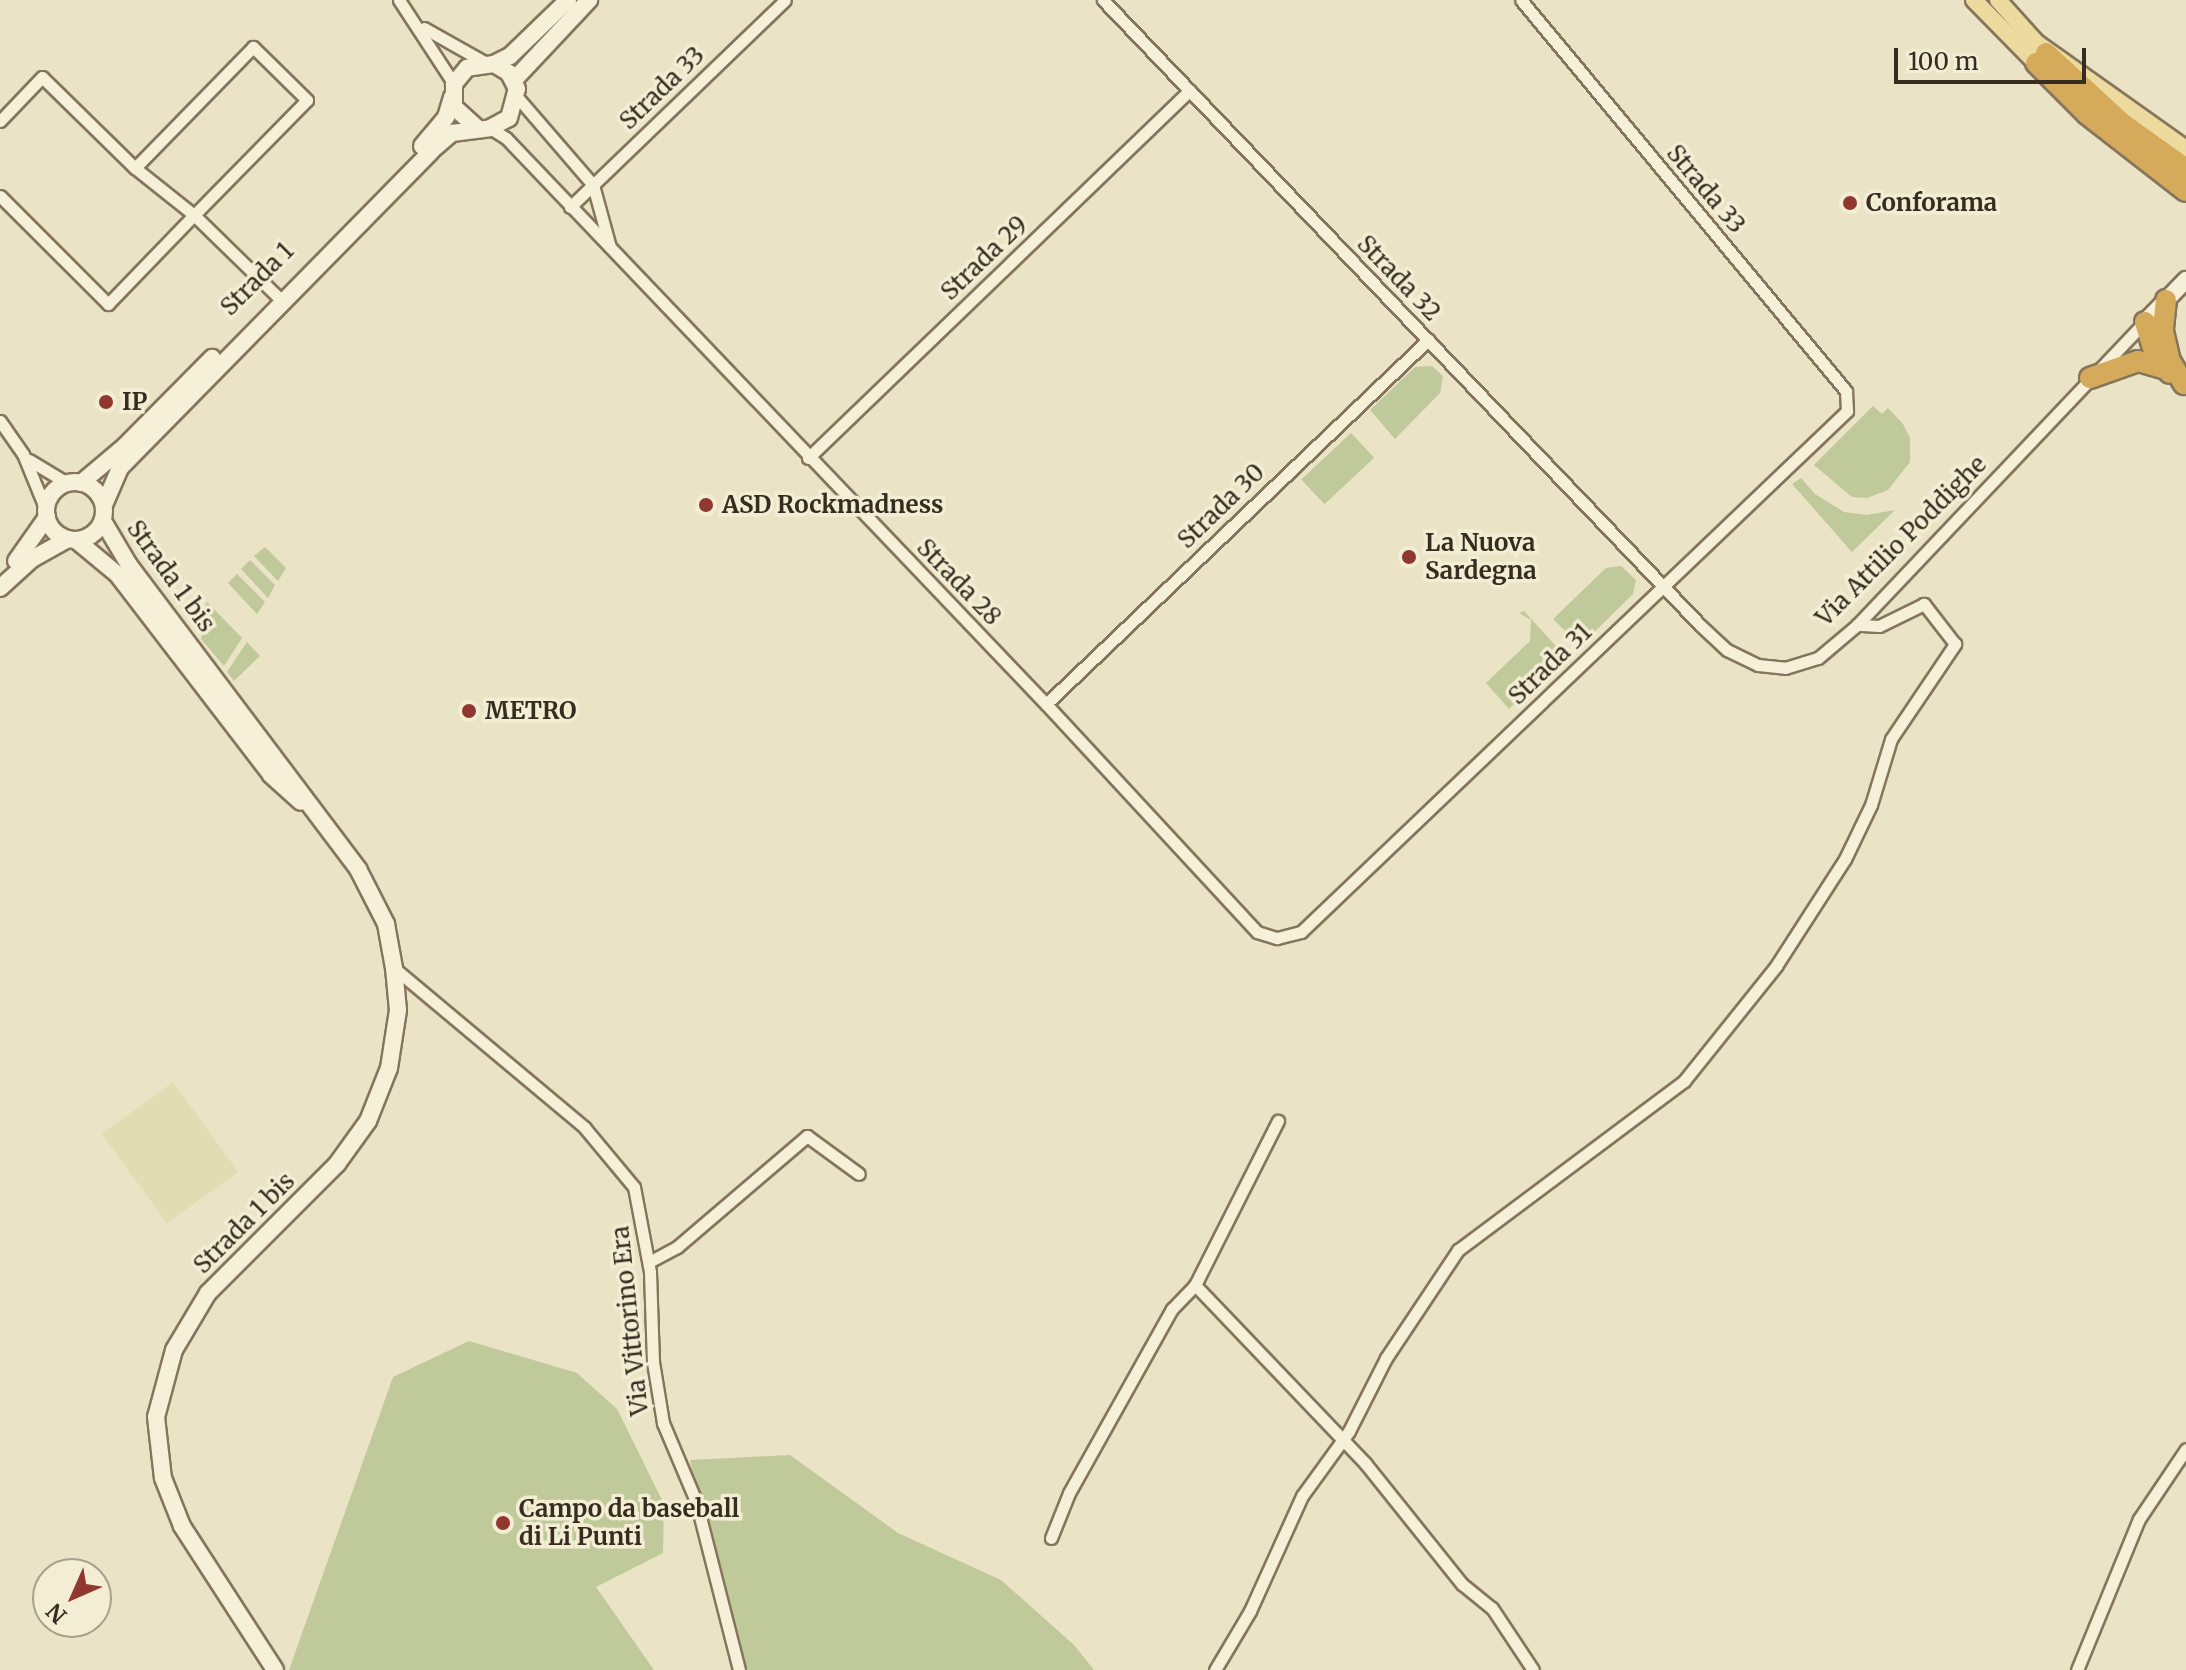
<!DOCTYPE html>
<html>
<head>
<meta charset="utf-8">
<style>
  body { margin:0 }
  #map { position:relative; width:2186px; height:1670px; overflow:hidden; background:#ebe3c5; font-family:Merriweather,serif }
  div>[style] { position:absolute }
  .farmland>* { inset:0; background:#e0ddb3; transform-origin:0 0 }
  .green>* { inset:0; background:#bfc99a; transform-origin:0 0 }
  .roads { filter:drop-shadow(2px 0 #85755c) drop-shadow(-2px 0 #85755c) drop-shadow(0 2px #85755c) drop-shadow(0 -2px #85755c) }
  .street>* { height:11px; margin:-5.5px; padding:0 5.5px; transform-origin:5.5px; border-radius:5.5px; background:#f6f0d8 }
  .secondary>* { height:16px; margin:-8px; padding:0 8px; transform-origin:8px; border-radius:8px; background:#f6f0d8 }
  .secondary>.ring { margin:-8px; padding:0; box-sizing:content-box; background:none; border:16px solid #f6f0d8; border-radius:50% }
  .primary>* { height:16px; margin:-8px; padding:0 8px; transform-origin:8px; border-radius:8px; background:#ecda9f }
  .highway>* { height:20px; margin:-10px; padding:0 10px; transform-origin:10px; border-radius:10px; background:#d5aa5b }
  .dots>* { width:22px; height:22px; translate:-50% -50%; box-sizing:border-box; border:4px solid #f3edd4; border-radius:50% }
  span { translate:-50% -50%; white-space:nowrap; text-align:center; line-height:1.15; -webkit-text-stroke:7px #f3edd4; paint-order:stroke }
  .street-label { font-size:24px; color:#362c1f }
  .poi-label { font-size:24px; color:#362c1f; font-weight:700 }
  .left { translate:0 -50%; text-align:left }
  .north { position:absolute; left:32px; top:1558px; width:80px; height:80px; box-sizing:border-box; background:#f3edd4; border:2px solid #a7a08c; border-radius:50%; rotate:225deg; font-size:22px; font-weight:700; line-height:32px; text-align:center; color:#362c1f }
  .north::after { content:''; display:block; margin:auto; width:28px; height:36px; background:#903830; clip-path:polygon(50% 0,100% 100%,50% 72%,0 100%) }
  .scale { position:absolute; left:1894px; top:48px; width:192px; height:36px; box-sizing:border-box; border:4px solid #362c1f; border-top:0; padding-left:10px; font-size:24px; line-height:28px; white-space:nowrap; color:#362c1f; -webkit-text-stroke:6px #f3edd4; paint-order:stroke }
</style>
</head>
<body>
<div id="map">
  <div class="farmland">
    <div style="left:173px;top:1082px;width:111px;height:88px;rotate:54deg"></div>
  </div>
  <div class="green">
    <div style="clip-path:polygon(1432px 366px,1443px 376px,1440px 393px,1395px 439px,1370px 410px,1415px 367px)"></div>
    <div style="clip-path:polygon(1873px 406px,1882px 414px,1888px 408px,1903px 424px,1910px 438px,1910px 462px,1888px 490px,1867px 498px,1852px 497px,1814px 465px)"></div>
    <div style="left:1351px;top:433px;width:34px;height:68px;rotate:47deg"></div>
    <div style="clip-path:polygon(1801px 478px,1815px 494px,1844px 512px,1867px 515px,1895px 510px,1852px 552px,1792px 484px)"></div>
    <div style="clip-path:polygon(265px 547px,286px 568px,278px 581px,254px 556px)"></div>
    <div style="clip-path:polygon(250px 560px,275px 585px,268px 598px,241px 569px)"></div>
    <div style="clip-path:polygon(1621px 566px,1636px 580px,1633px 594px,1580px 646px,1553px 619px,1606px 568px)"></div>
    <div style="clip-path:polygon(237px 574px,265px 602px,257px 614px,228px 583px)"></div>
    <div style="clip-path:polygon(207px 602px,242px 638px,224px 666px,201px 639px,204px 628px,198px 619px)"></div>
    <div style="clip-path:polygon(1524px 611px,1565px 656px,1509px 709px,1486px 683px,1530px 641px,1531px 620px,1519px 613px)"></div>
    <div style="clip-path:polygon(247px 642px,260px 656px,234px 681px,227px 672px)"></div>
    <div style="clip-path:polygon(469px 1341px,577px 1373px,617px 1409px,664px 1504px,663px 1553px,596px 1587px,654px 1670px,289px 1670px,393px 1377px)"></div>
    <div style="clip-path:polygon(790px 1455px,898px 1533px,1001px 1580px,1074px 1645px,1094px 1670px,737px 1670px,718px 1614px,690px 1460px)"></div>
  </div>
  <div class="roads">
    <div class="street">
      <div style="left:399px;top:0;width:100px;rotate:56.8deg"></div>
      <div style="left:1103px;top:0;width:864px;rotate:46.31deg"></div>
      <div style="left:1700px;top:625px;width:37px;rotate:43deg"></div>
      <div style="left:1727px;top:650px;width:34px;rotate:26deg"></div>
      <div style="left:1758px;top:665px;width:27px;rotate:6deg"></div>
      <div style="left:1785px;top:668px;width:34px;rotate:-17deg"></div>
      <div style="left:1818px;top:658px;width:51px;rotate:-40.2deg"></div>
      <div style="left:1857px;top:625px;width:418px;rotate:-46.5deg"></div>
      <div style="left:424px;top:28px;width:71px;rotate:29.4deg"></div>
      <div style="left:518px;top:98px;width:115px;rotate:49.2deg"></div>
      <div style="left:593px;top:185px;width:64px;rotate:74.7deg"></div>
      <div style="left:0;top:121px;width:61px;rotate:-46.3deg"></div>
      <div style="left:42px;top:77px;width:130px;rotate:44.4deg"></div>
      <div style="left:135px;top:168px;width:75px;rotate:38.5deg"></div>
      <div style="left:194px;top:215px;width:161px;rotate:-45.5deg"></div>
      <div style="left:307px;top:100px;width:76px;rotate:-135.5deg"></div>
      <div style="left:253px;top:47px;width:169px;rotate:134.3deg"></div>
      <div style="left:490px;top:128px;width:19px;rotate:32deg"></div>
      <div style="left:506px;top:138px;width:782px;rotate:46.35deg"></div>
      <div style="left:1046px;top:704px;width:311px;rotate:47.2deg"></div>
      <div style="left:1257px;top:932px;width:21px;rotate:17deg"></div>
      <div style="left:1277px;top:938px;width:25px;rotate:-14deg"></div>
      <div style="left:1301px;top:932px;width:755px;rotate:-43.66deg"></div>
      <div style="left:1847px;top:411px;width:20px;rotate:-93deg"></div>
      <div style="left:1846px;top:391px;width:508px;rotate:-129.73deg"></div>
      <div style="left:0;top:196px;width:153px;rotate:45deg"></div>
      <div style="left:108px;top:304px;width:124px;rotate:-46deg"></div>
      <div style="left:194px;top:215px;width:124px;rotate:44.3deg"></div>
      <div style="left:570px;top:207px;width:298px;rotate:-43.9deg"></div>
      <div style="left:0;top:421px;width:40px;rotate:55.1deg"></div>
      <div style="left:23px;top:454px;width:61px;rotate:67.7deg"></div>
      <div style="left:808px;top:458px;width:530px;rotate:-43.93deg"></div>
      <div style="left:29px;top:460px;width:44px;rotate:31.2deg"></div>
      <div style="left:1046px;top:704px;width:528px;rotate:-43.62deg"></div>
      <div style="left:394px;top:968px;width:248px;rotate:39.9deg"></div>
      <div style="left:584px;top:1127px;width:78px;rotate:50.2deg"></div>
      <div style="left:634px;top:1187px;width:86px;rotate:79.3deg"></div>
      <div style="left:650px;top:1272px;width:90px;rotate:88.1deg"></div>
      <div style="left:653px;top:1362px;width:62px;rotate:80.7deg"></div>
      <div style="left:663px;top:1423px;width:85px;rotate:67.1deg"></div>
      <div style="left:696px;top:1501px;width:174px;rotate:75.7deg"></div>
      <div style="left:649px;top:1262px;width:32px;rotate:-28deg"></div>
      <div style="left:677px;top:1247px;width:171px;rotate:-40.5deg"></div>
      <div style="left:807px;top:1136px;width:64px;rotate:36.2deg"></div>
      <div style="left:1195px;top:1285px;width:246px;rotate:46.3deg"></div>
      <div style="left:1365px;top:1463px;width:155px;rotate:51.3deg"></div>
      <div style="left:1462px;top:1584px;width:38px;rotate:39deg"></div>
      <div style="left:1492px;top:1608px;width:74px;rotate:56.5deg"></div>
      <div style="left:1051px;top:1538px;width:48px;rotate:-68.2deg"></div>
      <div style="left:1069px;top:1493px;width:211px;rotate:-60.8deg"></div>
      <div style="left:1172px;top:1309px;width:33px;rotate:-46deg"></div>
      <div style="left:1195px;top:1285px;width:184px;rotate:-63.2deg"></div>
      <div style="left:1215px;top:1670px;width:69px;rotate:-59.3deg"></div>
      <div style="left:1250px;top:1611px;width:126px;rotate:-65.7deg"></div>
      <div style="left:1302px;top:1496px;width:80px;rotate:-54.1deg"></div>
      <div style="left:1349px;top:1431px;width:82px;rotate:-63.1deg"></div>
      <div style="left:1386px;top:1358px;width:130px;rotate:-56.3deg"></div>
      <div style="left:1458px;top:1250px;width:282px;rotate:-36.8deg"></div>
      <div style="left:1684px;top:1081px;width:147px;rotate:-51.3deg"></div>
      <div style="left:1776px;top:966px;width:127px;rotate:-57.2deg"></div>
      <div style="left:1845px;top:859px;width:60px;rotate:-64.3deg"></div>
      <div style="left:1871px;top:805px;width:69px;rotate:-73.1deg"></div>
      <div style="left:1891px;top:739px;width:115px;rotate:-56deg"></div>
      <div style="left:1955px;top:644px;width:51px;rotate:-127.8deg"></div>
      <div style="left:1924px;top:604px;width:50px;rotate:153.9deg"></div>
      <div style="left:1879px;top:626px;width:22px;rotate:-177deg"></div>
      <div style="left:2077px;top:1670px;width:163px;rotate:-67.7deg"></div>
      <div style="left:2139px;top:1519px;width:84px;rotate:-56.1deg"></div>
    </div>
    <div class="secondary">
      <div style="left:494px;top:64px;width:18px;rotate:-27deg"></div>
      <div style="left:510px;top:56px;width:81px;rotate:-44deg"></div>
      <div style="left:514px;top:80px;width:110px;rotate:-46.8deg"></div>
      <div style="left:422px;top:146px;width:38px;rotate:-50deg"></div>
      <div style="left:446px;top:117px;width:21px;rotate:-73deg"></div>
      <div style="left:2145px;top:322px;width:59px;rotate:-45.7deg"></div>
      <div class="ring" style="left:46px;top:482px;width:42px;height:42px"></div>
      <div style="left:81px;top:483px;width:57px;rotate:-40.1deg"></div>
      <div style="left:125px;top:446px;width:124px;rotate:-45.3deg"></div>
      <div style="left:104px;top:505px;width:40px;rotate:-66.6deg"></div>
      <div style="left:120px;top:468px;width:444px;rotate:-45.5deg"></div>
      <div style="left:431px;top:151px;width:28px;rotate:-41deg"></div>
      <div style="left:452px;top:133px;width:38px;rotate:-7deg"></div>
      <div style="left:490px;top:128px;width:21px;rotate:-28deg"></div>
      <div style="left:509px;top:118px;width:30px;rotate:-75deg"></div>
      <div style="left:517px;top:89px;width:18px;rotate:-117deg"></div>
      <div style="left:509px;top:73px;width:17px;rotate:-149deg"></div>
      <div style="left:494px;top:64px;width:27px;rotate:172deg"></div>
      <div style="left:467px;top:68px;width:21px;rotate:129deg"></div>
      <div style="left:454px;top:84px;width:23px;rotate:90deg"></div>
      <div style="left:454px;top:107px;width:30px;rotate:42deg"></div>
      <div style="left:103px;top:521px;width:51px;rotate:59.4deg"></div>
      <div style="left:129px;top:565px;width:381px;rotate:53deg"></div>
      <div style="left:358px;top:869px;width:62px;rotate:63deg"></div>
      <div style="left:386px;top:924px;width:45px;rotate:79.7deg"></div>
      <div style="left:394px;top:968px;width:42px;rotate:84.6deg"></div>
      <div style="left:398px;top:1010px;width:59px;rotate:98.8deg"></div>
      <div style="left:389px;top:1068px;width:57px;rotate:111.6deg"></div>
      <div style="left:368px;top:1121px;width:53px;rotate:125.8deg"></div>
      <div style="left:337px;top:1164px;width:182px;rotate:135deg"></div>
      <div style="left:208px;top:1293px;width:66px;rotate:120.8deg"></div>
      <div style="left:174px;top:1350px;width:69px;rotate:105deg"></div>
      <div style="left:156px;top:1417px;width:61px;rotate:83.5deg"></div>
      <div style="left:163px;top:1478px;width:52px;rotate:68.4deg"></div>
      <div style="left:182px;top:1526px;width:171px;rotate:57.1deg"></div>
      <div style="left:76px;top:540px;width:53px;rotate:39.7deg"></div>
      <div style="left:117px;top:574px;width:253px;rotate:52.5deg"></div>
      <div style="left:271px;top:775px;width:40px;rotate:42deg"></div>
      <div style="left:16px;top:561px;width:54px;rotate:-54.8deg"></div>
      <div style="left:0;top:588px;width:43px;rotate:-42.2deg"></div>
      <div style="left:32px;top:559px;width:41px;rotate:-29.1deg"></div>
    </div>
    <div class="primary">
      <div style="left:1974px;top:0;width:88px;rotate:45.5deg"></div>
      <div style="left:1998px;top:0;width:66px;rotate:48.1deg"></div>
      <div style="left:2034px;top:41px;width:186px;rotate:35.4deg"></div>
    </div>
    <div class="highway">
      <div style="left:2046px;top:53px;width:105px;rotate:42.7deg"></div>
      <div style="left:2123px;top:124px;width:77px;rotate:35.5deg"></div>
      <div style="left:2036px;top:63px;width:72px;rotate:45deg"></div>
      <div style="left:2087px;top:114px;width:125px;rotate:37.9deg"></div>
      <div style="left:2166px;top:300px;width:31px;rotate:96deg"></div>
      <div style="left:2163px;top:331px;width:31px;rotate:77deg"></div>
      <div style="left:2170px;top:361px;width:27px;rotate:59deg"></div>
      <div style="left:2145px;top:322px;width:37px;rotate:73deg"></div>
      <div style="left:2156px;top:357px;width:21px;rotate:49deg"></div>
      <div style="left:2090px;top:378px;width:51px;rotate:-19.5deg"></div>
      <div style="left:2138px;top:361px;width:25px;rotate:16deg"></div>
    </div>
  </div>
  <div class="dots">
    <div style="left:1850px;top:203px;background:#903830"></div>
    <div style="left:106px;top:402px;background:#903830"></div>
    <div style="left:706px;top:505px;background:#903830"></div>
    <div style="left:1409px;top:557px;background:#903830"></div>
    <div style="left:469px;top:711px;background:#903830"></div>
    <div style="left:503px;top:1523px;background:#903830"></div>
  </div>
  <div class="street-label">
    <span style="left:662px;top:88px;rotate:-44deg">Strada 33</span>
    <span style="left:1706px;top:189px;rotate:50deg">Strada 33</span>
    <span style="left:984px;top:258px;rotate:-44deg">Strada 29</span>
    <span style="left:1399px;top:278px;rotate:46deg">Strada 32</span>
    <span style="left:257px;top:279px;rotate:-45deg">Strada 1</span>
    <span style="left:1221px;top:506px;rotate:-44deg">Strada 30</span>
    <span style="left:1901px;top:541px;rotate:-45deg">Via Attilio Poddighe</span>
    <span style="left:171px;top:576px;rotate:54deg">Strada 1 bis</span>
    <span style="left:959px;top:582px;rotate:46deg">Strada 28</span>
    <span style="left:1550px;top:664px;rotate:-44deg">Strada 31</span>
    <span style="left:244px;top:1223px;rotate:-45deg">Strada 1 bis</span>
    <span style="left:630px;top:1321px;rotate:-96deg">Via Vittorino Era</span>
  </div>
  <div class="poi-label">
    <span class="left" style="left:1866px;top:203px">Conforama</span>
    <span class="left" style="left:122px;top:402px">IP</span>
    <span class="left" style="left:722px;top:505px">ASD Rockmadness</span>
    <span class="left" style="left:1425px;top:557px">La Nuova<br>Sardegna</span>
    <span class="left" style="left:485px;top:711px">METRO</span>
    <span class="left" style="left:519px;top:1523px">Campo da baseball<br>di Li Punti</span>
  </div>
  <div class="north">N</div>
  <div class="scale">100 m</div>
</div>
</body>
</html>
